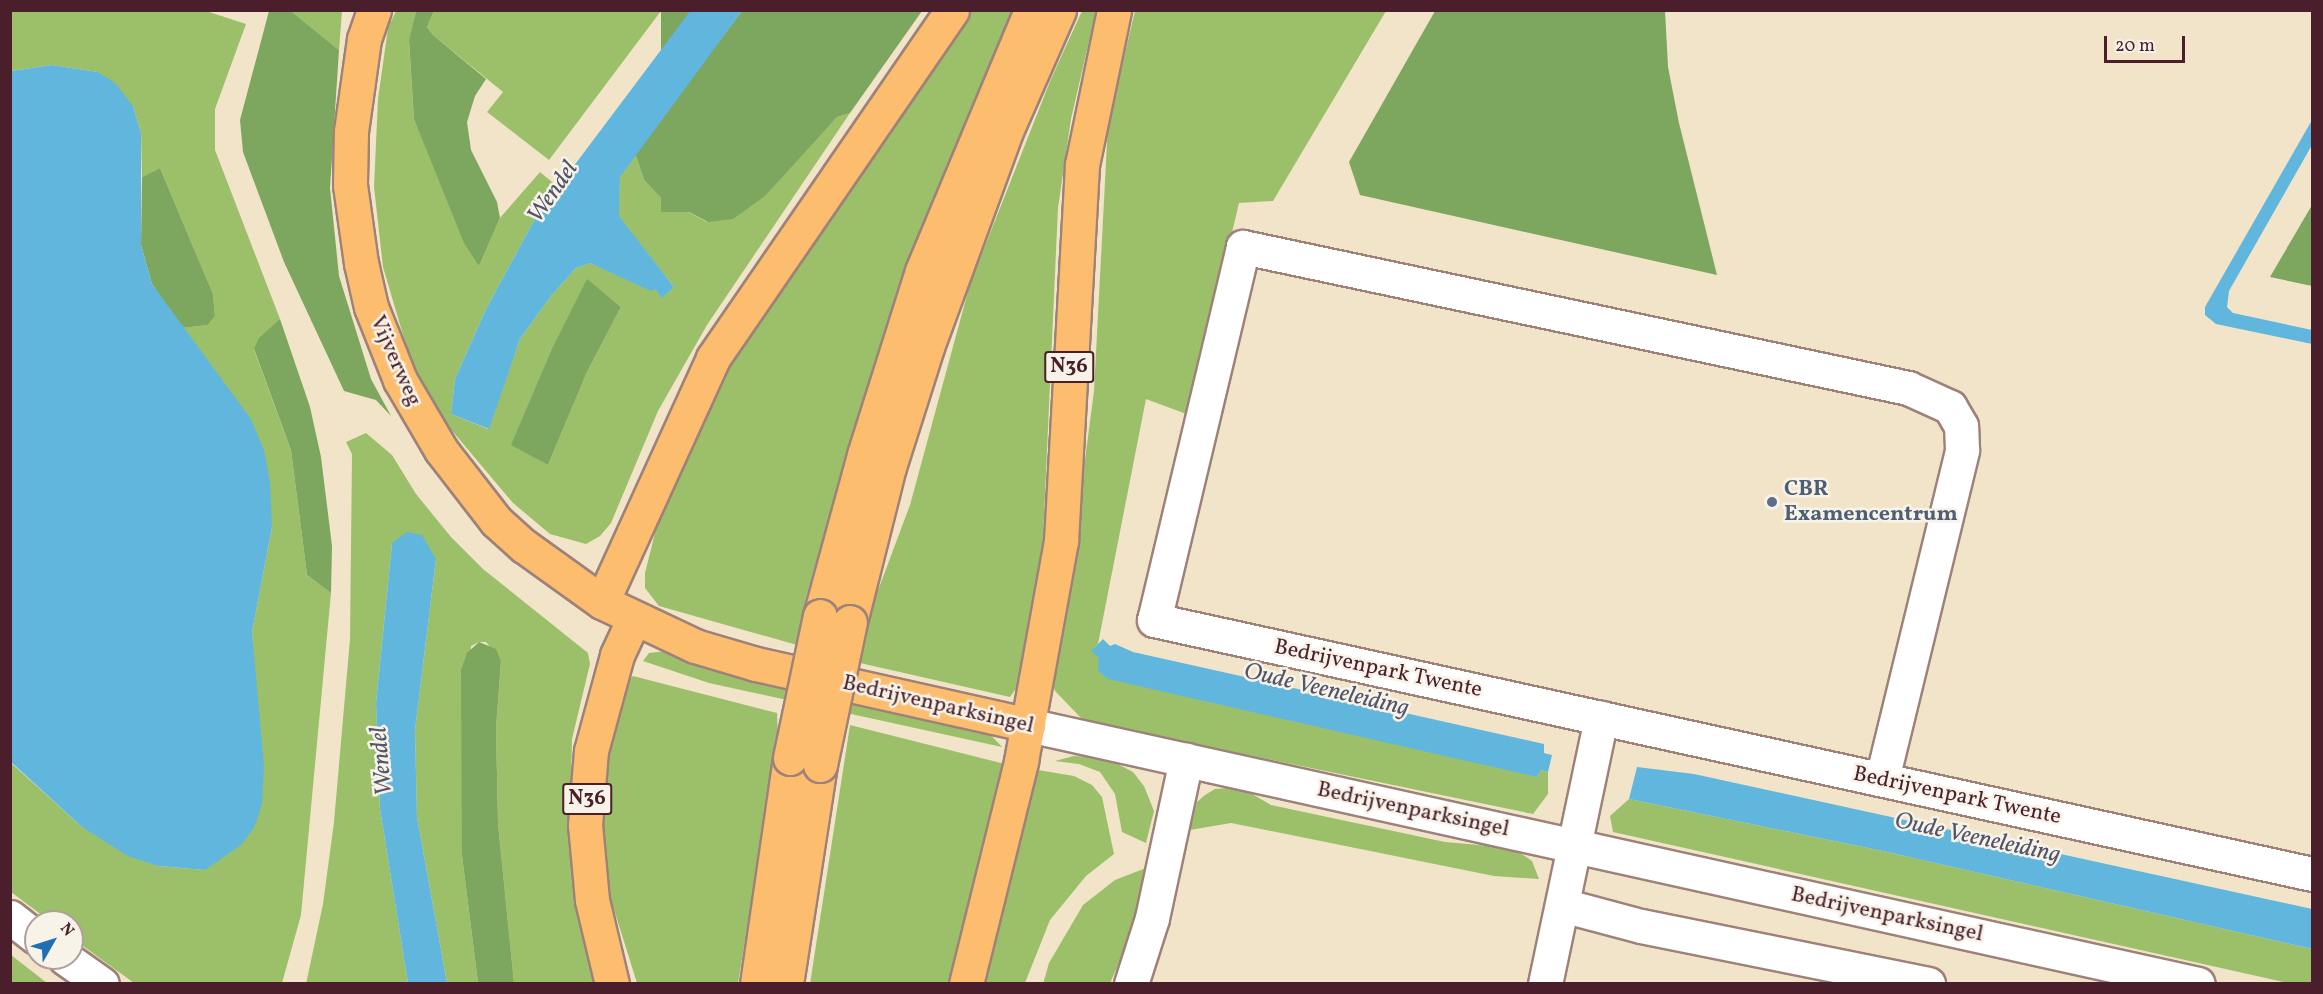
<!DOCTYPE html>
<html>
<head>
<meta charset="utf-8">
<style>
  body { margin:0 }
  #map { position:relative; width:2323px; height:994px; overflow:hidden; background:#f1e4c9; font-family:Vollkorn,serif }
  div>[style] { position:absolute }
  .green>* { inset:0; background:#9cc06a }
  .forest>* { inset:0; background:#7da65e; transform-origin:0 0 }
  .water>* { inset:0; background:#61b6de }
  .roads { filter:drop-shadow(2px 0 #9e827a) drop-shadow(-2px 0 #9e827a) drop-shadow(0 2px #9e827a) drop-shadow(0 -2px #9e827a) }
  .minor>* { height:33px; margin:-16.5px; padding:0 16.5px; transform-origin:16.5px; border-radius:16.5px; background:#fff }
  .major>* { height:33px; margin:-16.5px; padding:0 16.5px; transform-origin:16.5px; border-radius:16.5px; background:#fcbd6f }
  .highway>* { height:33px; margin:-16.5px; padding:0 16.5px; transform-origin:16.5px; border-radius:16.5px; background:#fcbd6f }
  .bridges { filter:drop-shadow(2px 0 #9e827a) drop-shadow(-2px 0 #9e827a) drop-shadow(0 2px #9e827a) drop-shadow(0 -2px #9e827a) }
  .highway-bridge>* { height:33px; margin:-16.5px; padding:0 16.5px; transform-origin:16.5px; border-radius:16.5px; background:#fcbd6f }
  .dots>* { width:16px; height:16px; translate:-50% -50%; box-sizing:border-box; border:3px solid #f7f3e8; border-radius:50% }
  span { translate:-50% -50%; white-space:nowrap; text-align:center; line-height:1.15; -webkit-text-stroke:5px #f7f3e8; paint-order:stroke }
  .shield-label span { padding:2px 4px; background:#f7f3e8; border:2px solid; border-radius:4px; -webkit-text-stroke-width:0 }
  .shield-label { font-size:21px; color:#4a1f2b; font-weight:700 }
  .street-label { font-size:22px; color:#4a1f2b }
  .service-label { font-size:22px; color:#4e5e75; font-weight:700 }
  .left { translate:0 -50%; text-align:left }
  .water-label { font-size:24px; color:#52546a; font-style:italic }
  .frame { position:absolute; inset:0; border:12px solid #4a1f2b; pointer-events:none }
  .north { position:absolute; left:24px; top:910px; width:60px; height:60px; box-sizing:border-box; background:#f7f3e8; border:2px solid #b29e9c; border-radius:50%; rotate:51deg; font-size:16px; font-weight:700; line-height:24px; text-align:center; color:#4a1f2b }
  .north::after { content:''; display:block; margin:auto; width:21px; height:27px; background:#1f6fb2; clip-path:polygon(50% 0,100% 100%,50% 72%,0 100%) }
  .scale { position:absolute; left:2104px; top:36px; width:81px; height:27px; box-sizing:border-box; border:3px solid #4a1f2b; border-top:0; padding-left:8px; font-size:18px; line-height:21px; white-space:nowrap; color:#4a1f2b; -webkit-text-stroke:4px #f7f3e8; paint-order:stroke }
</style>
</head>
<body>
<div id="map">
  <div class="green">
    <div style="clip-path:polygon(11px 11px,206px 11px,246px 24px,215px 109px,215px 150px,280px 319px,254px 350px,291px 450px,307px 575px,331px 593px,301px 915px,282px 983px,134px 983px,72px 938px,72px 922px,51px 922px,11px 892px,10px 762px,82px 827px,158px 866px,205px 870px,254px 671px,252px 632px,272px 527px,215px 370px,182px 328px,208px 325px,215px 316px,213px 294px,160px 168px,142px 177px,141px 133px,133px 106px,98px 72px,52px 65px,11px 71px)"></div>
    <div style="clip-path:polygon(291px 11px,342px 11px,339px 50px)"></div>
    <div style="clip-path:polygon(evenodd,396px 11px,416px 11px,409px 41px,414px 119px,479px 266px,500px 218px,540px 172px,558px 187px,537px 215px,486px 309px,455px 379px,451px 414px,488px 429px,520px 339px,551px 296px,576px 268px,590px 263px,655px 289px,662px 297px,674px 287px,618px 216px,620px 177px,635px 153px,644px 180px,660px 197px,707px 222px,815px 140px,837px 117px,850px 113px,707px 325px,658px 411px,611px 523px,600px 536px,586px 544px,550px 534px,513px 503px,443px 420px,411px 362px,383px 267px,374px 187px,378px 99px,388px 28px,396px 11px,587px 280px,621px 307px,587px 372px,548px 465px,512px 444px,552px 348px,587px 280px)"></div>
    <div style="clip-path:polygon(434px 11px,661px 11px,549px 160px,487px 112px,503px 92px,433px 35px,427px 27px)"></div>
    <div style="clip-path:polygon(965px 11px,1017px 11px,848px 454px,806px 597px,797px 645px,659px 606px,645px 588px,645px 573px,661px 509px,715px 382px)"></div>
    <div style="clip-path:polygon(1082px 11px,1096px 11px,1071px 119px,1058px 208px,1043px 539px,1022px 680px,1010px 697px,860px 663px,868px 617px,910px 505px,970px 284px,1051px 79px)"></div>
    <div style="clip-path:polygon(1135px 11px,1386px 11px,1273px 201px,1239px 203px,1189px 415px,1146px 399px,1098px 644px,1092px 651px,1537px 777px,1541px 770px,1548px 772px,1548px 794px,1533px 814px,1084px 721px,1055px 691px,1049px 671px,1067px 597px,1094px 391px,1108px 124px)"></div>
    <div style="clip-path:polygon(366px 433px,392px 455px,416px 494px,451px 537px,483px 569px,588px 653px,590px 664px,572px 739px,570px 823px,602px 983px,514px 983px,498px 823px,496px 728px,501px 661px,486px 642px,479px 642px,471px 646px,462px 856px,478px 983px,447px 983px,417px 817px,415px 730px,436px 559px,392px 543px,376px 703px,380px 809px,408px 983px,306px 984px,323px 904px,334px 822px,350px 639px,352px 454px,346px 442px)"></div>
    <div style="clip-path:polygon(666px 651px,747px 677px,987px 731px,1002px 747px,709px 683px,643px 661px,649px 653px)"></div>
    <div style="clip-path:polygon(633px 676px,777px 713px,778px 739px,738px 983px,637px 983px,611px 900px,603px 822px,606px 743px,624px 685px)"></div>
    <div style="clip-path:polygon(850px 725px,1005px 764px,958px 983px,810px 984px)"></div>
    <div style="clip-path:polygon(1074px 756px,1106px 758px,1133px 772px,1144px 786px,1154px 811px,1146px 843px,1122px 832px,1115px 794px,1100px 772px,1079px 764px,1055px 761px)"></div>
    <div style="clip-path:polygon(1038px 770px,1074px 776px,1092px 785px,1102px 797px,1114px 854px,1086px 876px,1050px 920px,1025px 983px,976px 984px,1022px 786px)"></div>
    <div style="clip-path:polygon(1240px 787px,1271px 805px,1445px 842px,1513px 848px,1532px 861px,1539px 879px,1494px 876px,1231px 823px,1190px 830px,1197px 802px,1205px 795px,1215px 789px)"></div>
    <div style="clip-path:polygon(1629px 799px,1883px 851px,2312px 949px,2312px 983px,2288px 983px,1613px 832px,1610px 816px)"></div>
    <div style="clip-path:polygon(1146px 868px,1128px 943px,1110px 983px,1043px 984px,1049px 963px,1083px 905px,1115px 880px)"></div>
    <div style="clip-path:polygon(11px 955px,47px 983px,11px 983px)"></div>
  </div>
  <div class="forest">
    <div style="clip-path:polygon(269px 11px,291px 11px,339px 50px,330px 188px,339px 276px,371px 379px,391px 416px,376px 400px,344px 391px,284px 262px,243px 152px,240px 120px)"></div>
    <div style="clip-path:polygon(416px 11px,434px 11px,427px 27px,433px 35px,486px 79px,475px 96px,467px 122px,471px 150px,497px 202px,500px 218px,479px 266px,464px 243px,414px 119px,409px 40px)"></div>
    <div style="left:661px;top:11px;width:30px;height:201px"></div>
    <div style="clip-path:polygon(742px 11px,922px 11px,850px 113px,837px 117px,765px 196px,733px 219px,708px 222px,660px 197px,644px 180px,635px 153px)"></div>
    <div style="clip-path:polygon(1435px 11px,1665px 11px,1668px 67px,1679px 123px,1717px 275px,1360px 195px,1349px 162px)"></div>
    <div style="clip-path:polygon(160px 168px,213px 294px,215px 316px,208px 325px,182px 328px,152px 284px,141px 245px,142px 177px)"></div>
    <div style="clip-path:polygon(2312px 205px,2312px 286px,2270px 277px)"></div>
    <div style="clip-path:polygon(587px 279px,621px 307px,587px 372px,548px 465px,511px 445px,552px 348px)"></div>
    <div style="clip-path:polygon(280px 319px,310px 407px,321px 457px,332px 546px,331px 593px,307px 575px,291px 450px,254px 349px,259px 338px)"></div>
    <div style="clip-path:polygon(479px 642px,496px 649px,501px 661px,496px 728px,498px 823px,514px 983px,478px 983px,462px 856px,461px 670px,467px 653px)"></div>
  </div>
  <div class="water">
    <div style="clip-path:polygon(691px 10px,742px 11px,620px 177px,619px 216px,674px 287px,662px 298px,655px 289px,651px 291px,590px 263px,576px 268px,551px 296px,520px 339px,489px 429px,451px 414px,455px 379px,486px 309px,537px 215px)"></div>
    <div style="clip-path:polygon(52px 65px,98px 72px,115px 83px,133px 106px,141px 133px,141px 245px,152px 284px,251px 419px,264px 450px,270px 482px,272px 527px,252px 632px,264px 766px,262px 804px,254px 828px,241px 845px,205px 870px,158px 866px,128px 856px,82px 827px,11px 762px,11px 71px)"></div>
    <div style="clip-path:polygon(2312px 120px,2312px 145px,2229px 291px,2227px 307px,2233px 313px,2312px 330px,2312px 344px,2216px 324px,2205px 315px,2205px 307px)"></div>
    <div style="clip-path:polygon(407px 532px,422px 535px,436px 559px,415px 730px,417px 817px,447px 983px,408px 983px,380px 809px,376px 703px,392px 543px)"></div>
    <div style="clip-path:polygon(1103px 639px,1110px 646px,1115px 644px,1133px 652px,1544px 744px,1544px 753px,1552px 755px,1548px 772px,1541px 770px,1537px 777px,1108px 679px,1098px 671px,1099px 658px,1091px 651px)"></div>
    <div style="clip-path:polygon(1637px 767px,1694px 774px,2312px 909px,2312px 949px,1883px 851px,1629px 799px)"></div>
  </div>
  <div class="roads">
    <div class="minor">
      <div style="left:1028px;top:725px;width:1198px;rotate:12.48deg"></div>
      <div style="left:1882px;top:779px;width:339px;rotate:-76.3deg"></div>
      <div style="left:1962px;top:450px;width:24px;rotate:-92deg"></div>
      <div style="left:1961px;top:426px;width:22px;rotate:-120deg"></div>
      <div style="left:1950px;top:407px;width:46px;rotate:-155.7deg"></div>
      <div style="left:1908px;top:388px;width:680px;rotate:-168.03deg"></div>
      <div style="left:1243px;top:247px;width:383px;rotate:103.4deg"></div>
      <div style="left:1154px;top:620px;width:1186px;rotate:12.37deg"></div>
      <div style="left:1562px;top:905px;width:82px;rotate:14.9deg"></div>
      <div style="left:1641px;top:926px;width:293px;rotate:11.4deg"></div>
      <div style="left:10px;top:917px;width:33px;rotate:38deg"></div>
      <div style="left:65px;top:958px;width:45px;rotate:35.1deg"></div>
      <div style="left:1131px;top:984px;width:69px;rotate:-72.3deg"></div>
      <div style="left:1152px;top:918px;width:162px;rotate:-77.9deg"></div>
      <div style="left:1545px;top:984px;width:272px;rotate:-78.1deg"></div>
    </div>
    <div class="major">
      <div style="left:374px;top:10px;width:31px;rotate:109deg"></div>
      <div style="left:364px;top:39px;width:93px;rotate:98deg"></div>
      <div style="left:351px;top:131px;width:54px;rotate:91.1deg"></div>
      <div style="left:350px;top:185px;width:79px;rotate:82deg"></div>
      <div style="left:361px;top:263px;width:45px;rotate:77.2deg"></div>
      <div style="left:371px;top:307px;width:79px;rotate:68.3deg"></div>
      <div style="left:400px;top:380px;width:81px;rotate:59.6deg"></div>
      <div style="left:441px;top:450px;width:90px;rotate:52.2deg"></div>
      <div style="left:496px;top:521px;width:38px;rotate:42deg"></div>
      <div style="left:524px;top:546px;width:96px;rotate:35.7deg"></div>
      <div style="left:602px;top:602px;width:103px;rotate:25.3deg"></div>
      <div style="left:695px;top:646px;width:64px;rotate:16.4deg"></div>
      <div style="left:756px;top:664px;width:279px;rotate:12.6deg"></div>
    </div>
    <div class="highway">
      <div style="left:602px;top:602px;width:268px;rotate:-65.5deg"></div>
      <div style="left:713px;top:358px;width:422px;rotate:-55.5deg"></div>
      <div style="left:820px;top:616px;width:167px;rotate:-74.7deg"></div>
      <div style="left:864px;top:455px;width:193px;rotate:-72.5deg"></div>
      <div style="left:922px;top:271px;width:283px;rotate:-67.3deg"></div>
      <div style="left:850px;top:622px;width:160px;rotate:-75.9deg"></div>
      <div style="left:889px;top:467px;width:126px;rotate:-72.4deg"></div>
      <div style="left:927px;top:347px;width:230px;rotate:-69.9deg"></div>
      <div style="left:1006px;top:131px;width:132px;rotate:-66.3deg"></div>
      <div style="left:612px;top:984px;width:86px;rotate:-103.4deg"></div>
      <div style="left:592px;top:900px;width:75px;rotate:-95.3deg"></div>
      <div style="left:585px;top:825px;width:74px;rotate:-85.4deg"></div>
      <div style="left:591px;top:751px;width:99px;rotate:-74.8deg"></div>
      <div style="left:617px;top:655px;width:38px;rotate:-65deg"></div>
      <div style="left:757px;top:984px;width:228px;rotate:-81.7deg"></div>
      <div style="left:786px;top:984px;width:222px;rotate:-81.2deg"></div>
      <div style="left:966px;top:984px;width:230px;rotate:-76.1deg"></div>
      <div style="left:1021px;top:761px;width:224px;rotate:-79.7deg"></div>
      <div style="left:1061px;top:541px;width:377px;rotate:-86.8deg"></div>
      <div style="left:1082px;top:165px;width:158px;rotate:-78.3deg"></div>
    </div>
  </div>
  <div class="bridges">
    <div class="highway-bridge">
      <div style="left:790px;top:758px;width:145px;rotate:-78.1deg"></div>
      <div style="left:820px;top:765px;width:146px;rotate:-78.2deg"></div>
    </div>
  </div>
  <div class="dots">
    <div style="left:1772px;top:502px;background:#5c6f8a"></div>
  </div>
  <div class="shield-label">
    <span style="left:1069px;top:367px">N36</span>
    <span style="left:587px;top:799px">N36</span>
  </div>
  <div class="street-label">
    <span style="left:395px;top:361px;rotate:66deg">Vijverweg</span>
    <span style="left:1378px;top:669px;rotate:12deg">Bedrijvenpark Twente</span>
    <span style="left:938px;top:705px;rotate:13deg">Bedrijvenparksingel</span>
    <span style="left:1957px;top:796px;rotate:12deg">Bedrijvenpark Twente</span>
    <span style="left:1413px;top:810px;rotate:12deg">Bedrijvenparksingel</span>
    <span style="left:1887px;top:915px;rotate:12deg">Bedrijvenparksingel</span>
  </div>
  <div class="service-label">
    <span class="left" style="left:1784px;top:502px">CBR<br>Examencentrum</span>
  </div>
  <div class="water-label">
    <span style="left:554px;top:193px;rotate:-55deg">Wendel</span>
    <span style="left:1326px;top:691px;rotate:13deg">Oude Veeneleiding</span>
    <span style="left:383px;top:761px;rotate:-95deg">Wendel</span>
    <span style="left:1977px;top:839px;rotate:12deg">Oude Veeneleiding</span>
  </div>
  <div class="frame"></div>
  <div class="north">N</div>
  <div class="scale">20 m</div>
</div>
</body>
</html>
